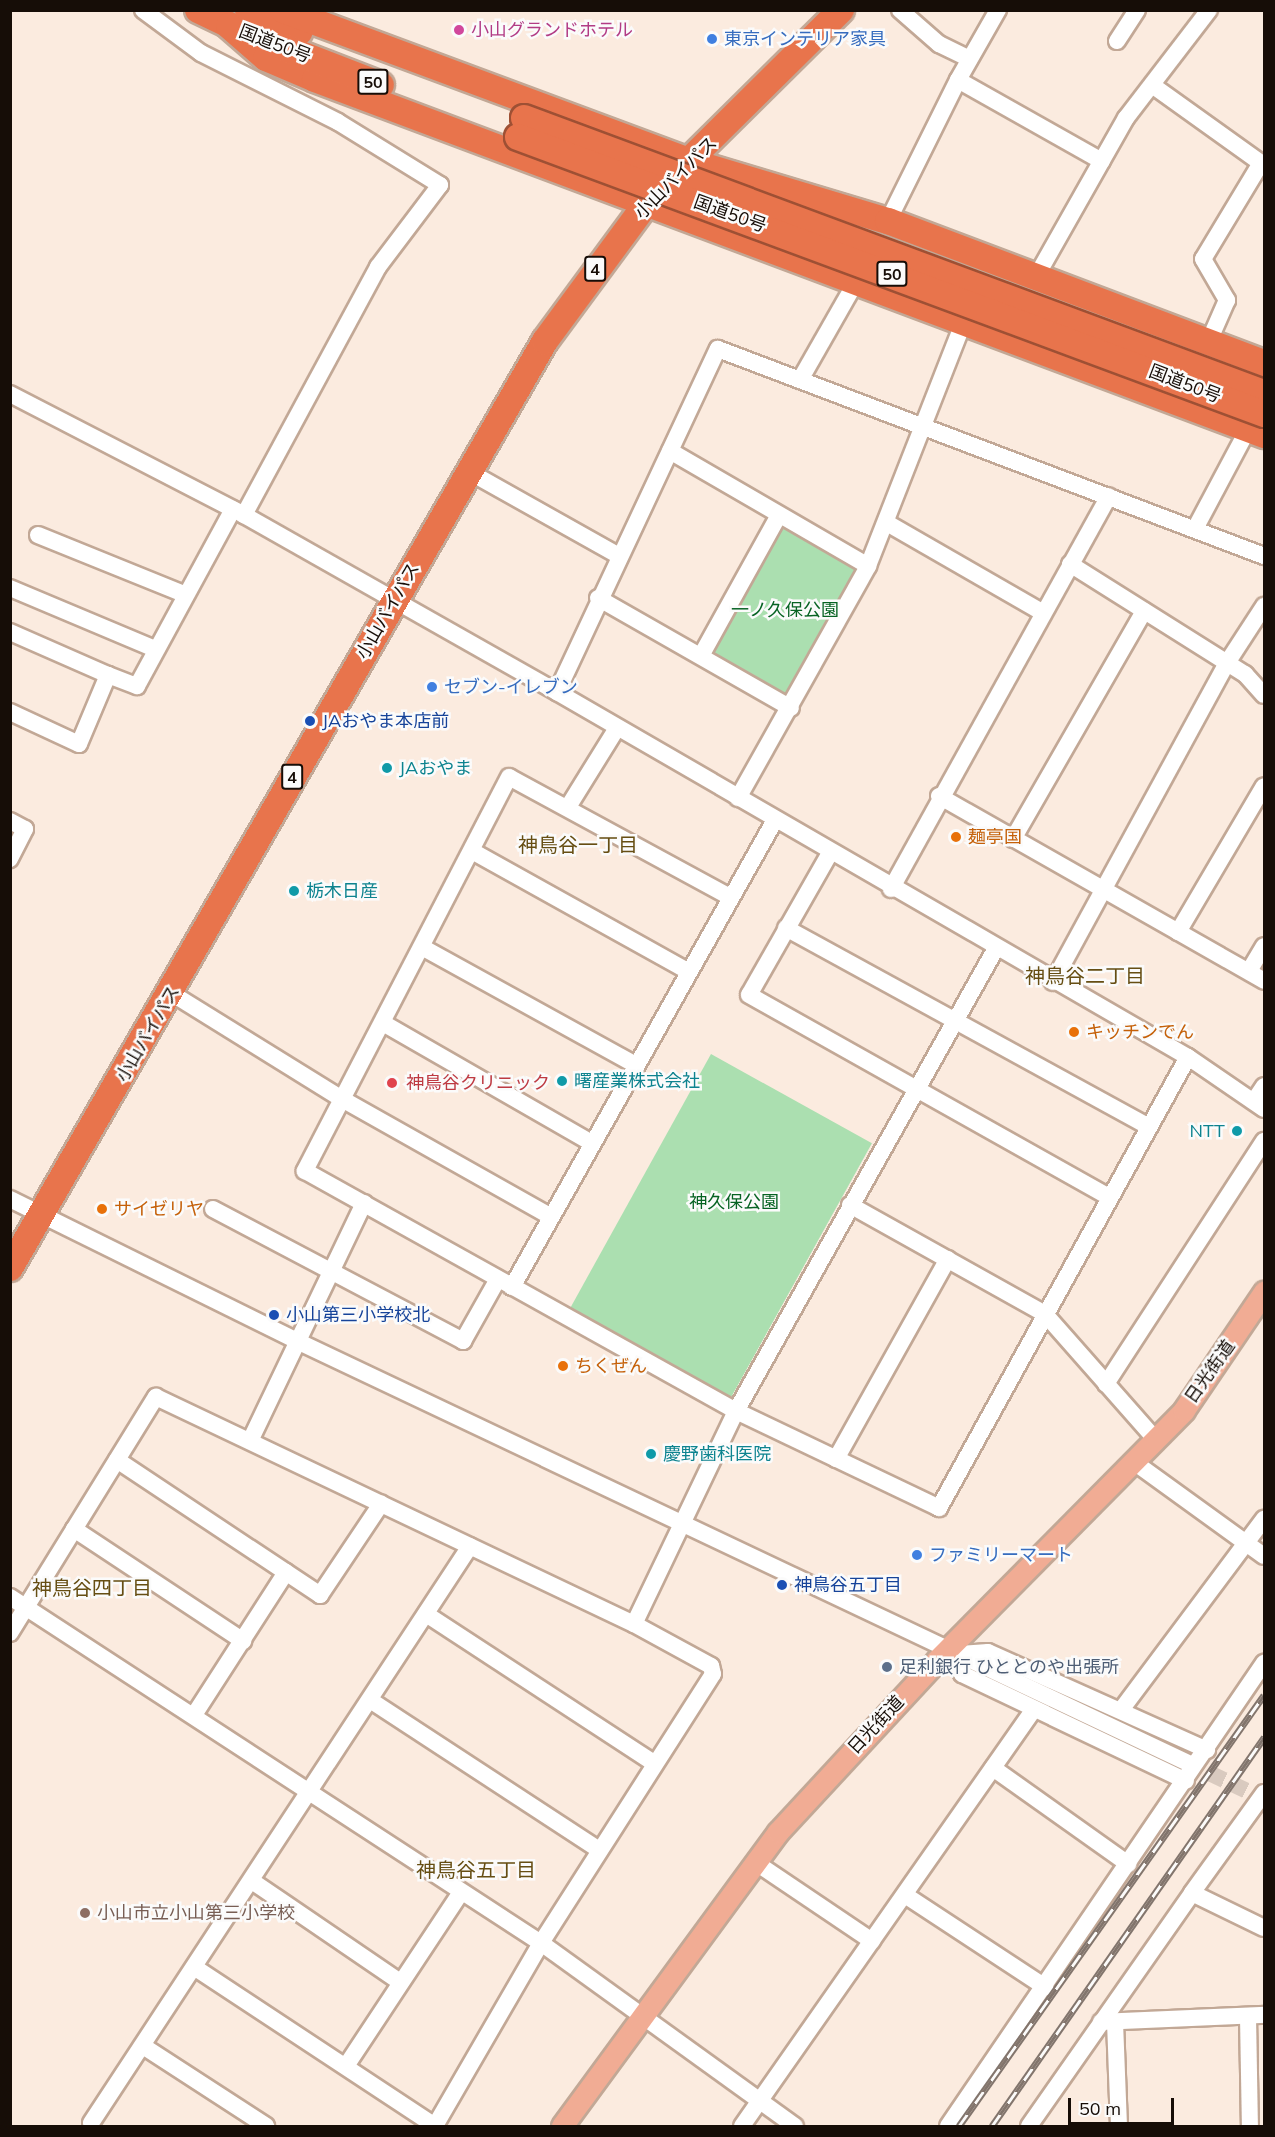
<!DOCTYPE html>
<html>
<head>
<meta charset="utf-8">
<style>
  body { margin:0 }
  #map { position:relative; width:1275px; height:2137px; overflow:hidden; background:#fbebdf; font-family:Mulish,"Noto Sans JP",sans-serif }
  div>[style] { position:absolute }
  .green>* { inset:0; background:#abdfb0; transform-origin:0 0 }
  .minor-tunnel>* { height:16px; margin-top:-8px; transform-origin:0; background:repeating-linear-gradient(90deg,#d9cabf 0 16px,transparent 0 24px) }
  .roads { filter:drop-shadow(2px 0 #c2a896) drop-shadow(-2px 0 #c2a896) drop-shadow(0 2px #c2a896) drop-shadow(0 -2px #c2a896) }
  .minor>* { height:16px; margin:-8px; padding:0 8px; transform-origin:8px; border-radius:8px; background:#fff }
  .major>* { height:21px; margin:-10.5px; padding:0 10.5px; transform-origin:10.5px; border-radius:10.5px; background:#f1ac94 }
  .highway>* { height:26px; margin:-13px; padding:0 13px; transform-origin:13px; border-radius:13px; background:#e8744c }
  .rail>* { height:7px; margin-top:-3.5px; transform-origin:0; background:repeating-linear-gradient(90deg,#fbfbfb 0 14px,#82756d 0 28px); box-sizing:border-box; border-block:2px solid #82756d }
  .bridges { filter:drop-shadow(2px 0 #9e5034) drop-shadow(-2px 0 #9e5034) drop-shadow(0 2px #9e5034) drop-shadow(0 -2px #9e5034) }
  .highway-bridge>* { height:26px; margin:-13px; padding:0 13px; transform-origin:13px; border-radius:13px; background:#e8744c }
  .dots>* { width:16px; height:16px; translate:-50% -50%; box-sizing:border-box; border:3px solid #fbfbfb; border-radius:50% }
  span { translate:-50% -50%; white-space:nowrap; text-align:center; line-height:1.15; -webkit-text-stroke:5px #fbfbfb; paint-order:stroke }
  .shield-label span { padding:2px 4px; background:#fbfbfb; border:2px solid; border-radius:4px; -webkit-text-stroke-width:0 }
  .shield-label { font-size:16px; color:#160d07; font-weight:700 }
  .hotel-label { font-size:18px; color:#b23c85 }
  .left { translate:0 -50%; text-align:left }
  .shop-label { font-size:18px; color:#366cbe }
  .street-label { font-size:18px; color:#160d07 }
  .park-label { font-size:18px; color:#076323 }
  .transit-label { font-size:18px; color:#164399 }
  .culture-label { font-size:18px; color:#0d838f }
  .right { translate:-100% -50%; text-align:right }
  .food-label { font-size:18px; color:#c56008 }
  .health-label { font-size:18px; color:#be3a42 }
  .service-label { font-size:18px; color:#4e5e75 }
  .education-label { font-size:18px; color:#785e54 }
  .neighbourhood-label { font-size:20px; color:#664e13 }
  .frame { position:absolute; inset:0; border:12px solid #160d07; pointer-events:none }
  .scale { position:absolute; left:1068px; top:2098px; width:106px; height:27px; box-sizing:border-box; border:3px solid #160d07; border-top:0; padding-left:8px; font-size:18px; line-height:21px; white-space:nowrap; color:#160d07; -webkit-text-stroke:4px #fbfbfb; paint-order:stroke }
</style>
</head>
<body>
<div id="map">
  <div class="green">
    <div style="left:780px;top:524px;width:93px;height:147px;rotate:29deg"></div>
    <div style="left:711px;top:1054px;width:184px;height:292px;rotate:29deg"></div>
  </div>
  <div class="minor-tunnel">
    <div style="left:1188px;top:1763px;width:84px;rotate:25.3deg"></div>
  </div>
  <div class="roads">
    <div class="minor">
      <div style="left:143px;top:10px;width:72px;rotate:36.6deg"></div>
      <div style="left:201px;top:53px;width:153px;rotate:26.7deg"></div>
      <div style="left:338px;top:122px;width:120px;rotate:31.7deg"></div>
      <div style="left:440px;top:185px;width:103px;rotate:127.1deg"></div>
      <div style="left:378px;top:267px;width:282px;rotate:118.4deg"></div>
      <div style="left:900px;top:10px;width:52px;rotate:41.1deg"></div>
      <div style="left:939px;top:44px;width:34px;rotate:26deg"></div>
      <div style="left:1117px;top:41px;width:37px;rotate:-57deg"></div>
      <div style="left:958px;top:80px;width:81px;rotate:-60.3deg"></div>
      <div style="left:1152px;top:85px;width:134px;rotate:35.6deg"></div>
      <div style="left:1261px;top:163px;width:112px;rotate:121.1deg"></div>
      <div style="left:1203px;top:259px;width:48px;rotate:59.7deg"></div>
      <div style="left:1227px;top:300px;width:45px;rotate:113.7deg"></div>
      <div style="left:888px;top:221px;width:157px;rotate:-63.6deg"></div>
      <div style="left:958px;top:80px;width:165px;rotate:29.4deg"></div>
      <div style="left:1036px;top:277px;width:183px;rotate:-60.5deg"></div>
      <div style="left:1126px;top:118px;width:136px;rotate:-52.5deg"></div>
      <div style="left:800px;top:380px;width:115px;rotate:-60.3deg"></div>
      <div style="left:10px;top:394px;width:263px;rotate:27.3deg"></div>
      <div style="left:244px;top:515px;width:360px;rotate:29.5deg"></div>
      <div style="left:557px;top:692px;width:729px;rotate:30.05deg"></div>
      <div style="left:1188px;top:1057px;width:92px;rotate:34.4deg"></div>
      <div style="left:670px;top:451px;width:229px;rotate:30.1deg"></div>
      <div style="left:466px;top:470px;width:176px;rotate:29.3deg"></div>
      <div style="left:887px;top:523px;width:179px;rotate:29.9deg"></div>
      <div style="left:1196px;top:527px;width:111px;rotate:-62deg"></div>
      <div style="left:38px;top:535px;width:157px;rotate:22deg"></div>
      <div style="left:1070px;top:564px;width:207px;rotate:32.2deg"></div>
      <div style="left:1245px;top:674px;width:28px;rotate:48deg"></div>
      <div style="left:10px;top:588px;width:157px;rotate:22.8deg"></div>
      <div style="left:598px;top:598px;width:222px;rotate:29.7deg"></div>
      <div style="left:10px;top:632px;width:107px;rotate:23.7deg"></div>
      <div style="left:702px;top:654px;width:157px;rotate:-61deg"></div>
      <div style="left:557px;top:692px;width:379px;rotate:-64.9deg"></div>
      <div style="left:718px;top:349px;width:584px;rotate:20.76deg"></div>
      <div style="left:10px;top:712px;width:76px;rotate:24.9deg"></div>
      <div style="left:79px;top:744px;width:75px;rotate:-67.2deg"></div>
      <div style="left:108px;top:675px;width:31px;rotate:21deg"></div>
      <div style="left:137px;top:686px;width:201px;rotate:-61.5deg"></div>
      <div style="left:939px;top:796px;width:374px;rotate:29.6deg"></div>
      <div style="left:738px;top:798px;width:266px;rotate:-60.7deg"></div>
      <div style="left:868px;top:566px;width:261px;rotate:-68.6deg"></div>
      <div style="left:568px;top:807px;width:93px;rotate:-58.2deg"></div>
      <div style="left:10px;top:821px;width:17px;rotate:28deg"></div>
      <div style="left:25px;top:829px;width:34px;rotate:117deg"></div>
      <div style="left:1013px;top:839px;width:263px;rotate:-60.1deg"></div>
      <div style="left:472px;top:851px;width:247px;rotate:29.1deg"></div>
      <div style="left:830px;top:853px;width:163px;rotate:119.7deg"></div>
      <div style="left:749px;top:995px;width:413px;rotate:29.3deg"></div>
      <div style="left:891px;top:889px;width:449px;rotate:-61deg"></div>
      <div style="left:730px;top:897px;width:251px;rotate:-151.5deg"></div>
      <div style="left:509px;top:777px;width:444px;rotate:117.4deg"></div>
      <div style="left:305px;top:1171px;width:493px;rotate:29.1deg"></div>
      <div style="left:736px;top:1411px;width:225px;rotate:25.5deg"></div>
      <div style="left:939px;top:1508px;width:515px;rotate:-61.1deg"></div>
      <div style="left:786px;top:928px;width:414px;rotate:28.7deg"></div>
      <div style="left:1178px;top:932px;width:169px;rotate:-59.5deg"></div>
      <div style="left:422px;top:947px;width:244px;rotate:28.9deg"></div>
      <div style="left:1249px;top:971px;width:29px;rotate:-59deg"></div>
      <div style="left:1053px;top:982px;width:363px;rotate:-61.4deg"></div>
      <div style="left:1227px;top:663px;width:68px;rotate:-57deg"></div>
      <div style="left:171px;top:993px;width:201px;rotate:31.8deg"></div>
      <div style="left:342px;top:1099px;width:239px;rotate:29.4deg"></div>
      <div style="left:383px;top:1023px;width:241px;rotate:29.9deg"></div>
      <div style="left:1254px;top:1101px;width:18px;rotate:-56deg"></div>
      <div style="left:10px;top:1199px;width:320px;rotate:26.3deg"></div>
      <div style="left:297px;top:1341px;width:986px;rotate:25.34deg"></div>
      <div style="left:850px;top:1205px;width:223px;rotate:29.2deg"></div>
      <div style="left:1045px;top:1314px;width:168px;rotate:48.6deg"></div>
      <div style="left:213px;top:1209px;width:283px;rotate:27.8deg"></div>
      <div style="left:463px;top:1341px;width:71px;rotate:-60.6deg"></div>
      <div style="left:512px;top:1287px;width:536px;rotate:-60.61deg"></div>
      <div style="left:1106px;top:1384px;width:290px;rotate:-57deg"></div>
      <div style="left:250px;top:1441px;width:264px;rotate:-64.4deg"></div>
      <div style="left:836px;top:1459px;width:229px;rotate:-60.8deg"></div>
      <div style="left:117px;top:1460px;width:244px;rotate:33.6deg"></div>
      <div style="left:320px;top:1595px;width:110px;rotate:-56.2deg"></div>
      <div style="left:1134px;top:1462px;width:160px;rotate:35.9deg"></div>
      <div style="left:74px;top:1529px;width:203px;rotate:33.5deg"></div>
      <div style="left:10px;top:1597px;width:634px;rotate:33.09deg"></div>
      <div style="left:541px;top:1943px;width:313px;rotate:35.8deg"></div>
      <div style="left:426px;top:1614px;width:272px;rotate:33.2deg"></div>
      <div style="left:634px;top:1624px;width:236px;rotate:-64.4deg"></div>
      <div style="left:736px;top:1411px;width:529px;rotate:-60.67deg"></div>
      <div style="left:10px;top:1633px;width:278px;rotate:-58.3deg"></div>
      <div style="left:156px;top:1397px;width:529px;rotate:25.4deg"></div>
      <div style="left:634px;top:1624px;width:88px;rotate:28.6deg"></div>
      <div style="left:711px;top:1666px;width:8px;rotate:76deg"></div>
      <div style="left:713px;top:1674px;width:319px;rotate:122.6deg"></div>
      <div style="left:541px;top:1943px;width:211px;rotate:120.1deg"></div>
      <div style="left:956px;top:1654px;width:21px;rotate:73deg"></div>
      <div style="left:962px;top:1674px;width:248px;rotate:25.5deg"></div>
      <div style="left:960px;top:1654px;width:28px;rotate:-4deg"></div>
      <div style="left:988px;top:1652px;width:240px;rotate:24.1deg"></div>
      <div style="left:370px;top:1700px;width:274px;rotate:33.2deg"></div>
      <div style="left:1121px;top:1710px;width:239px;rotate:-53.2deg"></div>
      <div style="left:194px;top:1715px;width:170px;rotate:-57.2deg"></div>
      <div style="left:993px;top:1768px;width:166px;rotate:35.4deg"></div>
      <div style="left:1264px;top:1793px;width:123px;rotate:125.8deg"></div>
      <div style="left:1192px;top:1893px;width:80px;rotate:25.9deg"></div>
      <div style="left:755px;top:1862px;width:141px;rotate:34deg"></div>
      <div style="left:252px;top:1881px;width:179px;rotate:34.3deg"></div>
      <div style="left:905px;top:1895px;width:168px;rotate:33.3deg"></div>
      <div style="left:194px;top:1967px;width:289px;rotate:33.4deg"></div>
      <div style="left:1248px;top:2016px;width:110px;rotate:89deg"></div>
      <div style="left:1101px;top:2022px;width:163px;rotate:-2.5deg"></div>
      <div style="left:1115px;top:2022px;width:104px;rotate:87.8deg"></div>
      <div style="left:143px;top:2046px;width:147px;rotate:33deg"></div>
      <div style="left:346px;top:2066px;width:206px;rotate:-56.5deg"></div>
      <div style="left:91px;top:2123px;width:690px;rotate:-56.7deg"></div>
      <div style="left:742px;top:2126px;width:509px;rotate:-55deg"></div>
      <div style="left:948px;top:2126px;width:561px;rotate:-55.69deg"></div>
      <div style="left:1029px;top:2126px;width:284px;rotate:-55deg"></div>
    </div>
    <div class="major">
      <div style="left:562px;top:2126px;width:365px;rotate:-53.7deg"></div>
      <div style="left:778px;top:1832px;width:234px;rotate:-47.2deg"></div>
      <div style="left:937px;top:1660px;width:351px;rotate:-45.3deg"></div>
      <div style="left:1184px;top:1410px;width:143px;rotate:-55.9deg"></div>
    </div>
    <div class="highway">
      <div style="left:198px;top:10px;width:51px;rotate:25.6deg"></div>
      <div style="left:248px;top:10px;width:56px;rotate:22.9deg"></div>
      <div style="left:283px;top:10px;width:435px;rotate:20.4deg"></div>
      <div style="left:691px;top:162px;width:206px;rotate:16.7deg"></div>
      <div style="left:888px;top:221px;width:402px;rotate:20.7deg"></div>
      <div style="left:229px;top:26px;width:49px;rotate:40.9deg"></div>
      <div style="left:266px;top:58px;width:53px;rotate:23.2deg"></div>
      <div style="left:315px;top:79px;width:1014px;rotate:20.56deg"></div>
      <div style="left:283px;top:47px;width:105px;rotate:21.2deg"></div>
      <div style="left:10px;top:1268px;width:1070px;rotate:-60.01deg"></div>
      <div style="left:545px;top:341px;width:175px;rotate:-53.6deg"></div>
      <div style="left:649px;top:200px;width:270px;rotate:-44.7deg"></div>
    </div>
  </div>
  <div class="rail">
    <div style="left:959px;top:2126px;width:528px;rotate:-54.71deg"></div>
    <div style="left:992px;top:2126px;width:475px;rotate:-55deg"></div>
  </div>
  <div class="bridges">
    <div class="highway-bridge">
      <div style="left:524px;top:118px;width:789px;rotate:20.39deg"></div>
      <div style="left:518px;top:137px;width:796px;rotate:20.37deg"></div>
    </div>
  </div>
  <div class="dots">
    <div style="left:459px;top:30px;background:#d1479c"></div>
    <div style="left:712px;top:39px;background:#3f7fe0"></div>
    <div style="left:432px;top:687px;background:#3f7fe0"></div>
    <div style="left:310px;top:721px;background:#1a4fb4"></div>
    <div style="left:387px;top:768px;background:#0f9aa8"></div>
    <div style="left:956px;top:837px;background:#e8710a"></div>
    <div style="left:294px;top:891px;background:#0f9aa8"></div>
    <div style="left:1074px;top:1032px;background:#e8710a"></div>
    <div style="left:562px;top:1081px;background:#0f9aa8"></div>
    <div style="left:392px;top:1083px;background:#e0444e"></div>
    <div style="left:1237px;top:1131px;background:#0f9aa8"></div>
    <div style="left:102px;top:1209px;background:#e8710a"></div>
    <div style="left:274px;top:1315px;background:#1a4fb4"></div>
    <div style="left:563px;top:1366px;background:#e8710a"></div>
    <div style="left:651px;top:1454px;background:#0f9aa8"></div>
    <div style="left:917px;top:1555px;background:#3f7fe0"></div>
    <div style="left:782px;top:1585px;background:#1a4fb4"></div>
    <div style="left:887px;top:1667px;background:#5c6f8a"></div>
    <div style="left:85px;top:1913px;background:#8d6e63"></div>
  </div>
  <div class="shield-label">
    <span style="left:373px;top:82px">50</span>
    <span style="left:595px;top:269px">4</span>
    <span style="left:892px;top:274px">50</span>
    <span style="left:292px;top:777px">4</span>
  </div>
  <div class="hotel-label">
    <span class="left" style="left:471px;top:30px">小山グランドホテル</span>
  </div>
  <div class="shop-label">
    <span class="left" style="left:724px;top:39px">東京インテリア家具</span>
    <span class="left" style="left:444px;top:687px">セブン-イレブン</span>
    <span class="left" style="left:929px;top:1555px">ファミリーマート</span>
  </div>
  <div class="street-label">
    <span style="left:275px;top:44px;rotate:21deg">国道50号</span>
    <span style="left:676px;top:178px;rotate:-45deg">小山バイパス</span>
    <span style="left:730px;top:214px;rotate:20deg">国道50号</span>
    <span style="left:1185px;top:384px;rotate:21deg">国道50号</span>
    <span style="left:388px;top:611px;rotate:-60deg">小山バイパス</span>
    <span style="left:148px;top:1034px;rotate:-60deg">小山バイパス</span>
    <span style="left:1210px;top:1372px;rotate:-55deg">日光街道</span>
    <span style="left:876px;top:1725px;rotate:-47deg">日光街道</span>
  </div>
  <div class="park-label">
    <span style="left:785px;top:610px">一ノ久保公園</span>
    <span style="left:734px;top:1202px">神久保公園</span>
  </div>
  <div class="transit-label">
    <span class="left" style="left:322px;top:721px">JAおやま本店前</span>
    <span class="left" style="left:286px;top:1315px">小山第三小学校北</span>
    <span class="left" style="left:794px;top:1585px">神鳥谷五丁目</span>
  </div>
  <div class="culture-label">
    <span class="left" style="left:399px;top:768px">JAおやま</span>
    <span class="left" style="left:306px;top:891px">栃木日産</span>
    <span class="left" style="left:574px;top:1081px">曙産業株式会社</span>
    <span class="right" style="left:1225px;top:1131px">NTT</span>
    <span class="left" style="left:663px;top:1454px">慶野歯科医院</span>
  </div>
  <div class="food-label">
    <span class="left" style="left:968px;top:837px">麺亭国</span>
    <span class="left" style="left:1086px;top:1032px">キッチンでん</span>
    <span class="left" style="left:114px;top:1209px">サイゼリヤ</span>
    <span class="left" style="left:575px;top:1366px">ちくぜん</span>
  </div>
  <div class="health-label">
    <span class="left" style="left:406px;top:1083px">神鳥谷クリニック</span>
  </div>
  <div class="service-label">
    <span class="left" style="left:899px;top:1667px">足利銀行 ひととのや出張所</span>
  </div>
  <div class="education-label">
    <span class="left" style="left:97px;top:1913px">小山市立小山第三小学校</span>
  </div>
  <div class="neighbourhood-label">
    <span style="left:578px;top:844px">神鳥谷一丁目</span>
    <span style="left:1085px;top:975px">神鳥谷二丁目</span>
    <span style="left:92px;top:1587px">神鳥谷四丁目</span>
    <span style="left:476px;top:1869px">神鳥谷五丁目</span>
  </div>
  <div class="frame"></div>
  <div class="scale">50 m</div>
</div>
</body>
</html>
